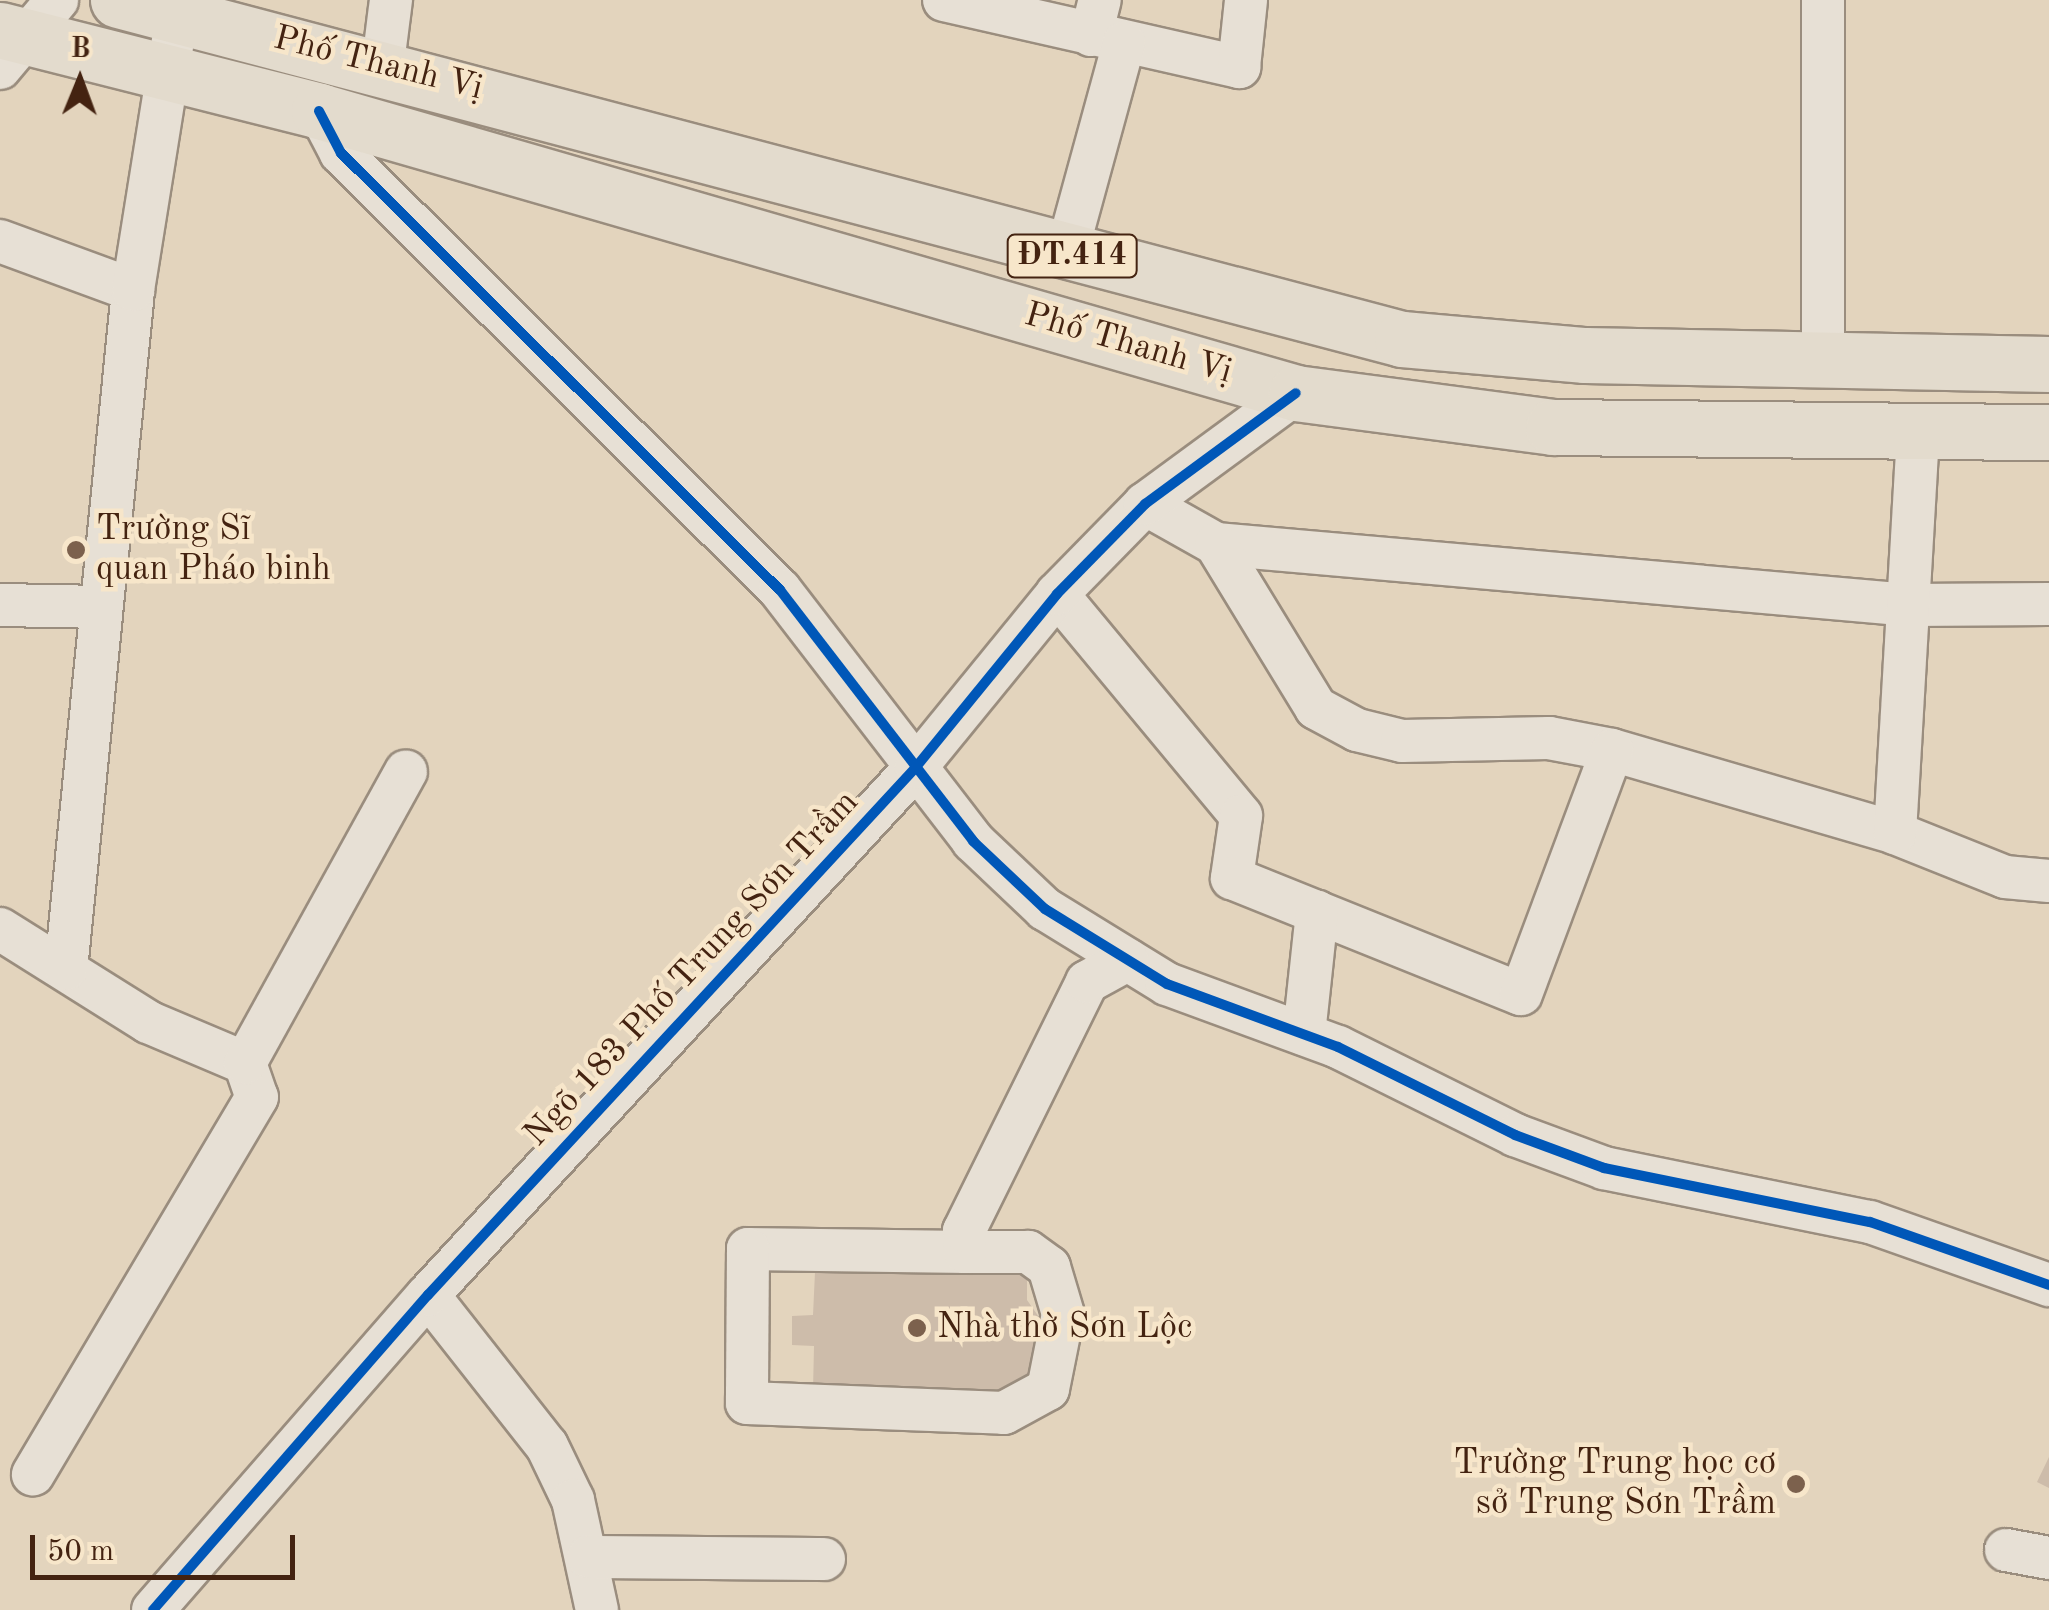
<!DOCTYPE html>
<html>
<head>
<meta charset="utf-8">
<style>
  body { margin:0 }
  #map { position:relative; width:2049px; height:1610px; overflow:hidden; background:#e3d4bd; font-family:"Old Standard TT",serif }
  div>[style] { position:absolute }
  .building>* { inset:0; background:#cdbcaa }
  .roads { filter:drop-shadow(2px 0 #9a8d7e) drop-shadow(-2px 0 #9a8d7e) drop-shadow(0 2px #9a8d7e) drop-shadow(0 -2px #9a8d7e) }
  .minor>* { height:42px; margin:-21px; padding:0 21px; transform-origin:21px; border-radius:21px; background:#e7e0d5 }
  .major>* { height:55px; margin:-27.5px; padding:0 27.5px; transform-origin:27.5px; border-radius:27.5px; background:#e3dbcd }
  .cycleway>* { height:10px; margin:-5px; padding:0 5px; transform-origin:5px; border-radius:5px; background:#0057b8 }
  .dots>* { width:28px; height:28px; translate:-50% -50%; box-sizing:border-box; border:5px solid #f7e6ca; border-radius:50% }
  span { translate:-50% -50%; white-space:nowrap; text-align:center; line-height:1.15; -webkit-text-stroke:9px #f7e6ca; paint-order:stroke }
  .shield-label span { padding:2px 8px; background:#f7e6ca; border:2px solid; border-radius:8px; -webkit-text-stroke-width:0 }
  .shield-label { font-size:32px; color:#442311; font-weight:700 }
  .street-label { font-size:35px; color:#442311 }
  .poi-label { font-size:35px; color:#442311 }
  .left { translate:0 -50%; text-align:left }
  .right { translate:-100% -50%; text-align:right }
  .north { position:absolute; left:30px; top:30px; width:100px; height:100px; -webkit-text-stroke:8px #f7e6ca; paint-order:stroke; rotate:1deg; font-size:28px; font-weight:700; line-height:40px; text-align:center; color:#442311 }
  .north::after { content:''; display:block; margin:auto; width:35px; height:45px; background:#442311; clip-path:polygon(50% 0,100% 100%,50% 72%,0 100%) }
  .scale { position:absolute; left:30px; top:1535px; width:265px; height:45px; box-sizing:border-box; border:5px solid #442311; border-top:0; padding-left:12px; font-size:30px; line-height:35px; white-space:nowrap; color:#442311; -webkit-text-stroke:8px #f7e6ca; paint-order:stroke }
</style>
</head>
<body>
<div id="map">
  <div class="building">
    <div style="clip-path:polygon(815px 1272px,1027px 1274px,1027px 1300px,1041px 1320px,1025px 1393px,813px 1390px,814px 1346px,792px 1345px,792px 1316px,813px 1315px)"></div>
    <div style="clip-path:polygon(2049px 1457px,2049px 1488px,2037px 1482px)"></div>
  </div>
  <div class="roads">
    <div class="minor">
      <div style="left:944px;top:0;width:303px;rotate:12.8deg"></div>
      <div style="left:1239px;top:67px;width:67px;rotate:-84deg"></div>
      <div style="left:1823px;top:0;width:364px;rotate:90deg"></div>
      <div style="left:1091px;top:35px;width:36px;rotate:-76deg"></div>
      <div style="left:383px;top:63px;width:64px;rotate:-82.8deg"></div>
      <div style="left:0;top:68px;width:89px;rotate:-50deg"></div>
      <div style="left:319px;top:111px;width:47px;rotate:62.4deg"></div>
      <div style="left:341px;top:153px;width:619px;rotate:44.87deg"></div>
      <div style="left:780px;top:590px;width:317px;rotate:52.4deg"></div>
      <div style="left:973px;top:841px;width:99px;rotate:43.4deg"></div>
      <div style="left:1045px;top:909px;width:143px;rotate:31.6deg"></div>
      <div style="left:1167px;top:984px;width:182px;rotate:20.2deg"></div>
      <div style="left:1338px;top:1047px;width:198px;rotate:26.4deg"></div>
      <div style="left:1515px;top:1135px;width:95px;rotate:20.3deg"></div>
      <div style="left:1604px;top:1168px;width:271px;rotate:11.5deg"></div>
      <div style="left:1870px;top:1222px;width:190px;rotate:19.4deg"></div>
      <div style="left:0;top:241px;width:142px;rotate:20.2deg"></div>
      <div style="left:1066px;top:255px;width:220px;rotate:-74.7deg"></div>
      <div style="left:1145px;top:504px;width:81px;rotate:29.4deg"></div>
      <div style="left:1216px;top:544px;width:698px;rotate:5.02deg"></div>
      <div style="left:1911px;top:605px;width:138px;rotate:-0.4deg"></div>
      <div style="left:1216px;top:544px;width:192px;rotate:58.6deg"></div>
      <div style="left:1316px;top:708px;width:47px;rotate:28.2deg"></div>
      <div style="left:1357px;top:730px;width:46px;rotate:13.7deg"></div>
      <div style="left:1402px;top:741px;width:147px;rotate:-1.2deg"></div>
      <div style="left:1549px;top:738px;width:64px;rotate:10.8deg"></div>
      <div style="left:1612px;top:750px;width:295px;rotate:16.3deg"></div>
      <div style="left:1895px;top:833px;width:118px;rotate:21.8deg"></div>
      <div style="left:2005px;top:877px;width:44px;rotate:5.2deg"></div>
      <div style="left:1057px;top:594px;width:288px;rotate:50.3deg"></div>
      <div style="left:1241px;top:816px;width:63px;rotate:98.3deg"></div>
      <div style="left:1232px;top:878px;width:311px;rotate:21.9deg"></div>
      <div style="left:1521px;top:994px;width:260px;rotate:-69.5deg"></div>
      <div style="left:0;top:605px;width:101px;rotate:1.1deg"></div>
      <div style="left:1895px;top:833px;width:399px;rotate:-86.7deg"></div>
      <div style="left:0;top:929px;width:175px;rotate:32.1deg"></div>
      <div style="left:148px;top:1022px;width:105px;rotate:22.9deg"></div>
      <div style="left:245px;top:1063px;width:36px;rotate:71deg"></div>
      <div style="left:257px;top:1097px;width:439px;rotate:120.7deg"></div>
      <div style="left:66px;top:969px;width:682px;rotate:-84.36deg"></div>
      <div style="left:133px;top:290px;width:279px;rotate:-80.9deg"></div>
      <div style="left:1304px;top:1034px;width:123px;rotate:-83.9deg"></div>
      <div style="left:245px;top:1063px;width:333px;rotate:-61.1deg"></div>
      <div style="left:965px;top:1252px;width:217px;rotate:-179.2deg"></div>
      <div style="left:748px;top:1249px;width:154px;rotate:90.4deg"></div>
      <div style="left:747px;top:1403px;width:257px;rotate:2.2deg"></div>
      <div style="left:1004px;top:1413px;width:50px;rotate:-28.6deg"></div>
      <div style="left:1048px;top:1389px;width:76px;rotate:-78.7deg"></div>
      <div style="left:1063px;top:1314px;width:49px;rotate:-106.6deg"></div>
      <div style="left:1049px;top:1267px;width:26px;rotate:-144deg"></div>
      <div style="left:1028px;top:1252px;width:63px;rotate:180deg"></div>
      <div style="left:965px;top:1252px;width:21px;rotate:-93deg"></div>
      <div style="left:964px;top:1231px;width:278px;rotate:-63.7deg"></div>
      <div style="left:1087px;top:982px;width:46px;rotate:-28.8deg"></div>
      <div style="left:428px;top:1295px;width:192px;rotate:51.8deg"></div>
      <div style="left:547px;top:1446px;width:60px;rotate:64.3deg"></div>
      <div style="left:573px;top:1500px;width:113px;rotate:77.7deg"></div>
      <div style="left:2006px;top:1550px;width:44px;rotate:10.5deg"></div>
      <div style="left:588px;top:1557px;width:236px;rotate:0.5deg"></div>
      <div style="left:153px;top:1610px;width:418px;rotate:-48.9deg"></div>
      <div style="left:428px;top:1295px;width:719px;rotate:-47.25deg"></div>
      <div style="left:916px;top:767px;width:223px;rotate:-50.8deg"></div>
      <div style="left:1057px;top:594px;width:126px;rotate:-45.6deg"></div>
      <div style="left:1145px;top:504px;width:187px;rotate:-36.3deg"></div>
    </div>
    <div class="major">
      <div style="left:118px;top:0;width:1328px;rotate:14.79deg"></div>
      <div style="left:1402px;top:339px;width:184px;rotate:5deg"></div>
      <div style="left:1585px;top:355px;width:464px;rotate:1.1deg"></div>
      <div style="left:0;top:30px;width:329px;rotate:14.2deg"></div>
      <div style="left:319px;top:111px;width:1017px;rotate:16.1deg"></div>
      <div style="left:1296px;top:393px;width:259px;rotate:7.5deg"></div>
      <div style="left:1553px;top:427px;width:496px;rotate:0.6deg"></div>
    </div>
  </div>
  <div class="cycleway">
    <div style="left:319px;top:111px;width:47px;rotate:62.4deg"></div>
    <div style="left:341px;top:153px;width:619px;rotate:44.87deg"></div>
    <div style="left:780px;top:590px;width:317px;rotate:52.4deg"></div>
    <div style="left:973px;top:841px;width:99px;rotate:43.4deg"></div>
    <div style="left:1045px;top:909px;width:143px;rotate:31.6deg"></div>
    <div style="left:1167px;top:984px;width:182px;rotate:20.2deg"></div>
    <div style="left:1338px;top:1047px;width:198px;rotate:26.4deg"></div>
    <div style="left:1515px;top:1135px;width:95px;rotate:20.3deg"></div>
    <div style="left:1604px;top:1168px;width:271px;rotate:11.5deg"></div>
    <div style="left:1870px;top:1222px;width:190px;rotate:19.4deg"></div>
    <div style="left:153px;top:1610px;width:418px;rotate:-48.9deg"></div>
    <div style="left:428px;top:1295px;width:719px;rotate:-47.25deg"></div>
    <div style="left:916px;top:767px;width:223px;rotate:-50.8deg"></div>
    <div style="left:1057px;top:594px;width:126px;rotate:-45.6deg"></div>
    <div style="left:1145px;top:504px;width:187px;rotate:-36.3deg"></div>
  </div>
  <div class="dots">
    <div style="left:76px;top:550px;background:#7c614d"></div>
    <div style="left:917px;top:1328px;background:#7c614d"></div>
    <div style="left:1796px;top:1484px;background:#7c614d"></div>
  </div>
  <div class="shield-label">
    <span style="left:1072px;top:256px">ĐT.414</span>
  </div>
  <div class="street-label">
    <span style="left:378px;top:64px;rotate:14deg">Phố Thanh Vị</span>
    <span style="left:1128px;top:344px;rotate:16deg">Phố Thanh Vị</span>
    <span style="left:692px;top:969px;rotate:-47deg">Ngõ 183 Phố Trung Sơn Trầm</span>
  </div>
  <div class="poi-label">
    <span class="left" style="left:96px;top:550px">Trường Sĩ<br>quan Pháo binh</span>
    <span class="left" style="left:937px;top:1328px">Nhà thờ Sơn Lộc</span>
    <span class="right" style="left:1776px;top:1484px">Trường Trung học cơ<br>sở Trung Sơn Trầm</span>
  </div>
  <div class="north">B</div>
  <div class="scale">50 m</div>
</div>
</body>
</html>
